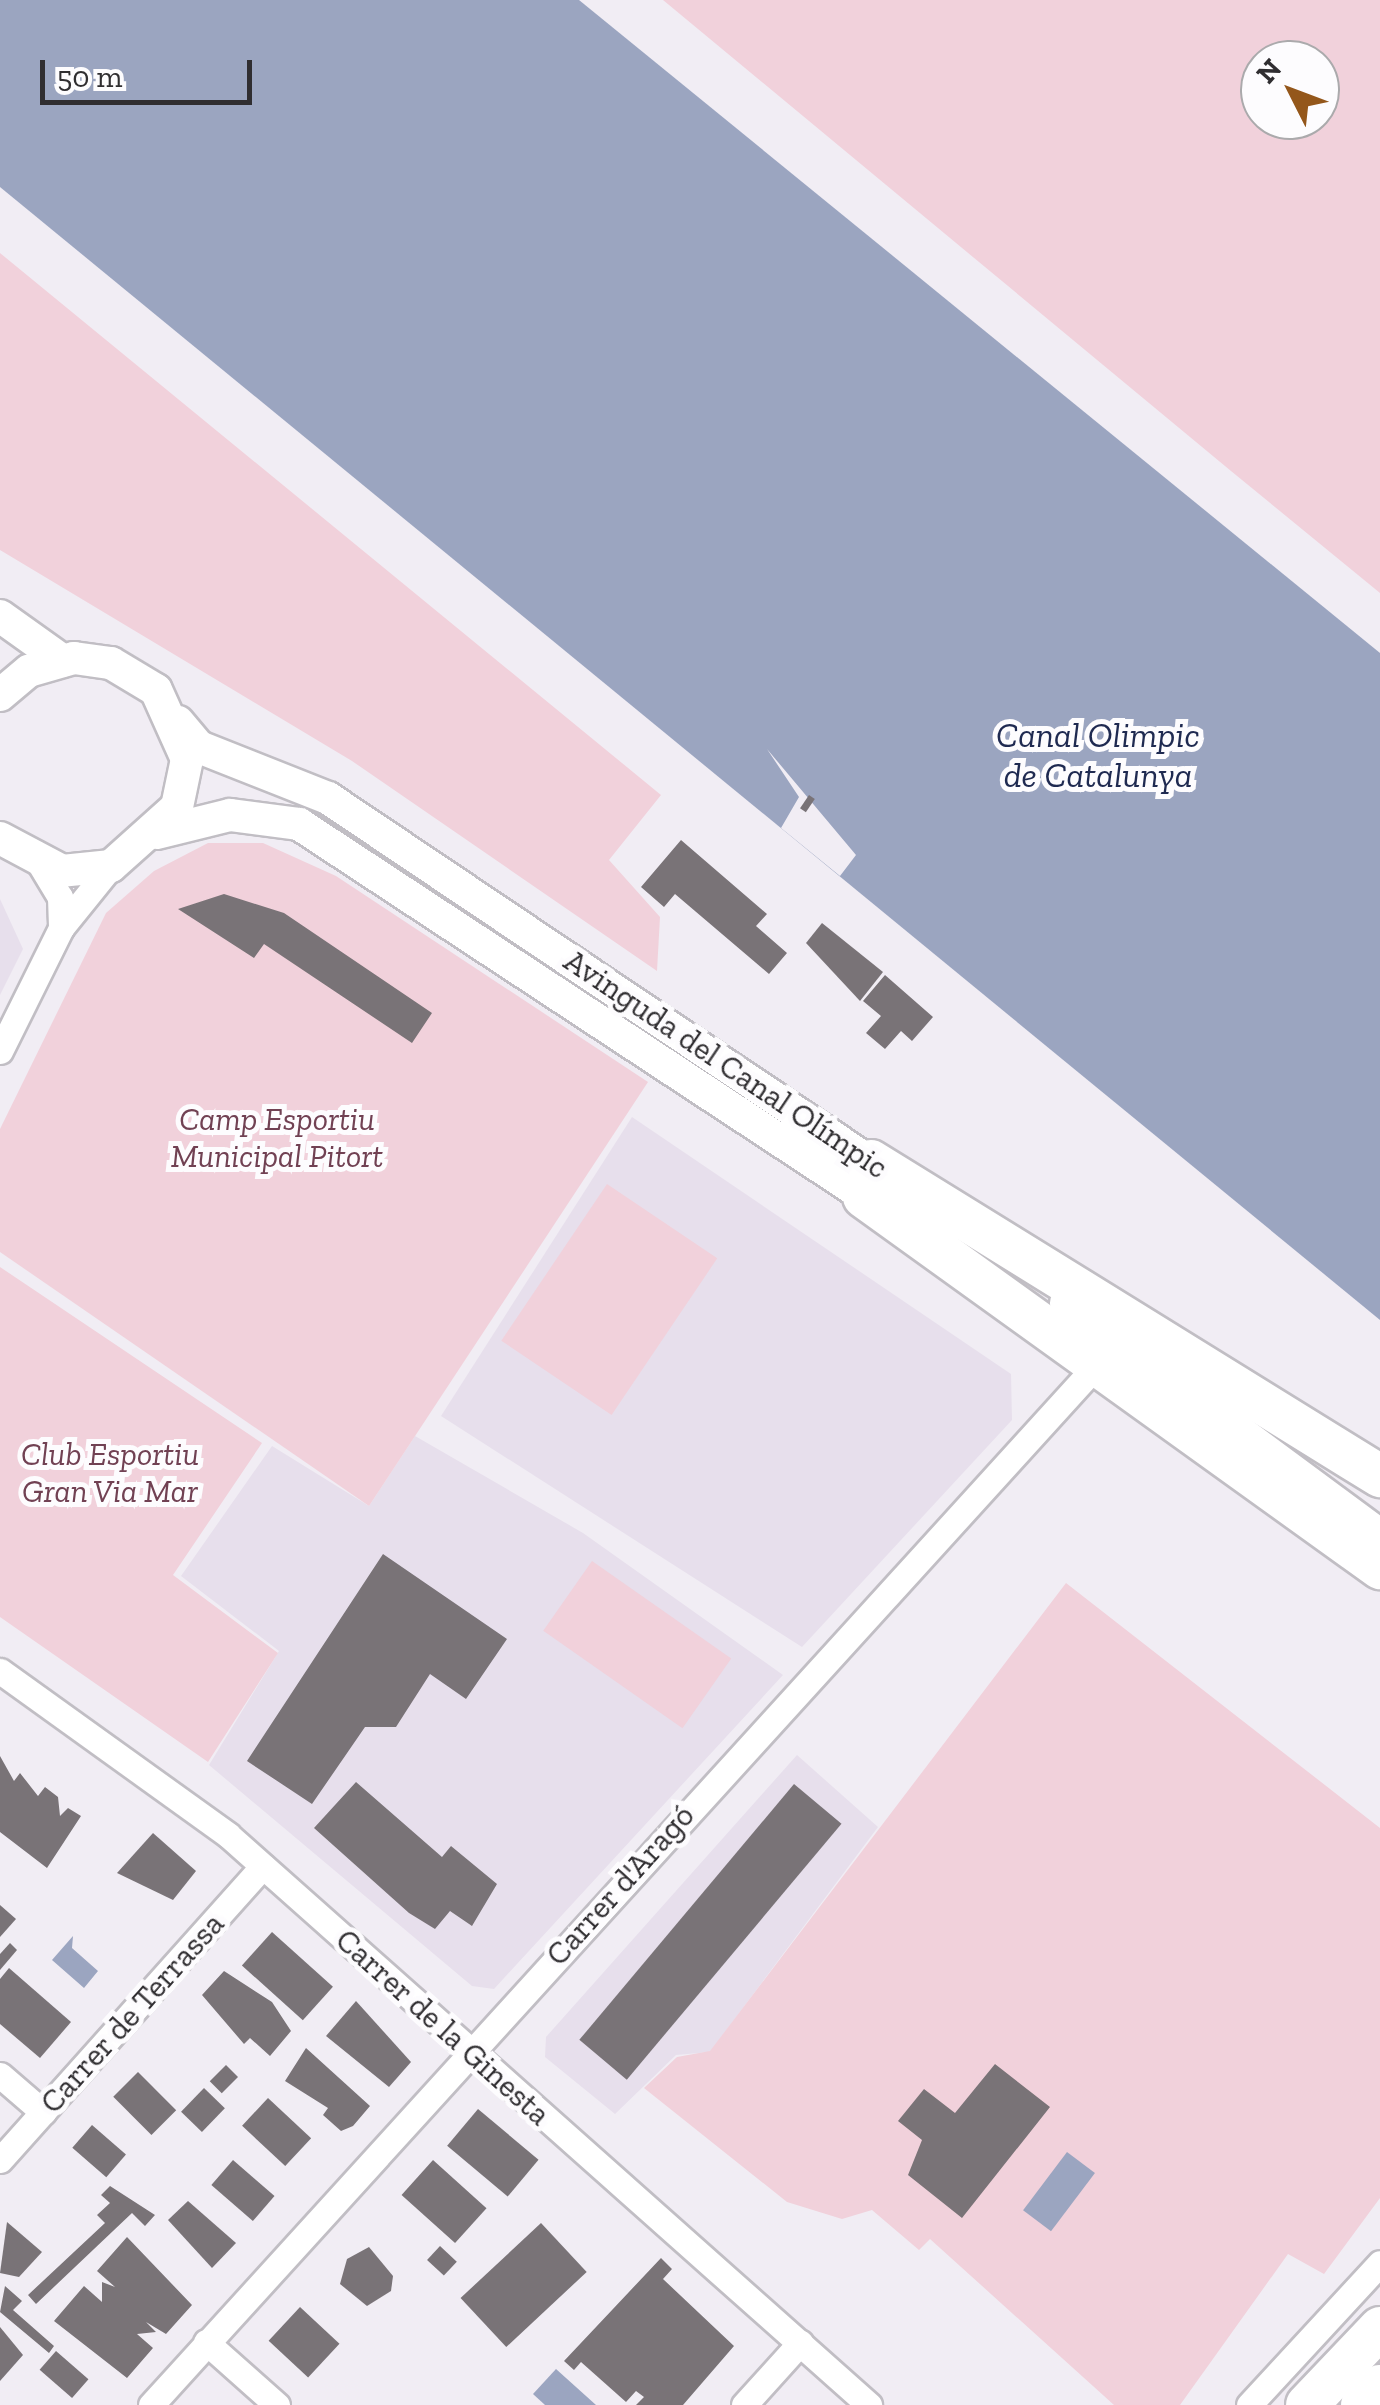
<!DOCTYPE html>
<html>
<head>
<meta charset="utf-8">
<style>
  body { margin:0 }
  #map { position:relative; width:1380px; height:2405px; overflow:hidden; background:#f1edf4; font-family:"Zilla Slab",serif }
  div>[style] { position:absolute }
  .built>* { inset:0; background:#e7dfec }
  .green>* { inset:0; background:#f1d1db; transform-origin:0 0 }
  .water>* { inset:0; background:#9ba5c0; transform-origin:0 0 }
  .pier>* { inset:0; background:#f1edf4 }
  .building>* { inset:0; background:#797377; transform-origin:0 0 }
  .roads { filter:drop-shadow(2px 0 #c1bec4) drop-shadow(-2px 0 #c1bec4) drop-shadow(0 2px #c1bec4) drop-shadow(0 -2px #c1bec4) }
  .minor>* { height:25px; margin:-12.5px; padding:0 12.5px; transform-origin:12.5px; border-radius:12.5px; background:#fff }
  .tertiary>* { height:32px; margin:-16px; padding:0 16px; transform-origin:16px; border-radius:16px; background:#fff }
  .trunk>* { height:42px; margin:-21px; padding:0 21px; transform-origin:21px; border-radius:21px; background:#fff }
  span { translate:-50% -50%; white-space:nowrap; text-align:center; line-height:1.15; -webkit-text-stroke:10px #fdfcfe; paint-order:stroke }
  .street-label { font-size:32px; color:#302e31 }
  .park-label { font-size:32px; color:#714153; font-style:italic }
  .water-label { font-size:35px; color:#1f2a51; font-style:italic }
  .north { position:absolute; left:1240px; top:40px; width:100px; height:100px; box-sizing:border-box; background:#fdfcfe; border:2px solid #abaaac; border-radius:50%; rotate:312deg; font-size:28px; font-weight:700; line-height:40px; text-align:center; color:#302e31 }
  .north::after { content:''; display:block; margin:auto; width:35px; height:45px; background:#94571b; clip-path:polygon(50% 0,100% 100%,50% 72%,0 100%) }
  .scale { position:absolute; left:40px; top:60px; width:212px; height:45px; box-sizing:border-box; border:5px solid #302e31; border-top:0; padding-left:12px; font-size:30px; line-height:35px; white-space:nowrap; color:#302e31; -webkit-text-stroke:8px #fdfcfe; paint-order:stroke }
</style>
</head>
<body>
<div id="map">
  <div class="built">
    <div style="clip-path:polygon(0 899px,23px 949px,0 995px)"></div>
    <div style="clip-path:polygon(632px 1117px,1011px 1374px,1012px 1420px,802px 1647px,441px 1416px)"></div>
    <div style="clip-path:polygon(415px 1436px,583px 1533px,783px 1675px,494px 1989px,472px 1986px,209px 1765px,279px 1651px,181px 1576px,272px 1446px,369px 1506px)"></div>
    <div style="clip-path:polygon(797px 1755px,878px 1827px,710px 2052px,676px 2055px,615px 2114px,545px 2057px,546px 2037px)"></div>
  </div>
  <div class="green">
    <div style="clip-path:polygon(evenodd,663px 0,1380px 0,1380px 593px,1231px 471px,663px 0,1260px 60px,1320px 60px,1320px 120px,1260px 120px,1260px 60px)"></div>
    <div style="clip-path:polygon(0 253px,661px 795px,609px 860px,660px 917px,657px 971px,352px 761px,0 550px)"></div>
    <div style="clip-path:polygon(208px 843px,263px 843px,336px 876px,648px 1082px,369px 1506px,0 1252px,0 1129px,106px 913px,154px 871px)"></div>
    <div style="left:607px;top:1184px;width:133px;height:189px;rotate:34deg"></div>
    <div style="clip-path:polygon(0 1267px,262px 1443px,173px 1575px,278px 1653px,208px 1762px,0 1617px)"></div>
    <div style="left:592px;top:1561px;width:170px;height:85px;rotate:35deg"></div>
    <div style="clip-path:polygon(1066px 1583px,1380px 1828px,1380px 2198px,1324px 2274px,1288px 2254px,1180px 2405px,1114px 2405px,930px 2239px,919px 2250px,872px 2210px,842px 2219px,787px 2202px,644px 2088px,677px 2057px,710px 2051px)"></div>
  </div>
  <div class="water">
    <div style="clip-path:polygon(0 0,579px 0,1380px 653px,1380px 1320px,0 187px)"></div>
    <div style="clip-path:polygon(73px 1936px,72px 1948px,98px 1971px,84px 1988px,52px 1960px)"></div>
    <div style="left:1067px;top:2152px;width:35px;height:73px;rotate:37deg"></div>
    <div style="clip-path:polygon(556px 2369px,596px 2405px,545px 2405px,533px 2394px)"></div>
  </div>
  <div class="pier">
    <div style="clip-path:polygon(767px 749px,856px 855px,840px 876px,781px 828px,799px 797px)"></div>
  </div>
  <div class="building">
    <div style="left:809px;top:795px;width:7px;height:16px;rotate:34deg"></div>
    <div style="clip-path:polygon(681px 840px,767px 914px,756px 926px,787px 953px,769px 974px,675px 894px,664px 907px,641px 887px)"></div>
    <div style="clip-path:polygon(224px 894px,284px 913px,432px 1013px,412px 1043px,264px 944px,254px 958px,178px 909px)"></div>
    <div style="clip-path:polygon(822px 923px,883px 972px,860px 1001px,806px 943px)"></div>
    <div style="clip-path:polygon(885px 975px,933px 1017px,912px 1041px,901px 1031px,885px 1049px,866px 1033px,881px 1016px,863px 1001px)"></div>
    <div style="clip-path:polygon(383px 1554px,507px 1639px,466px 1699px,430px 1674px,396px 1727px,365px 1727px,312px 1804px,247px 1761px)"></div>
    <div style="clip-path:polygon(0 1756px,14px 1781px,20px 1773px,38px 1796px,45px 1787px,58px 1797px,60px 1816px,68px 1808px,81px 1816px,47px 1868px,0 1832px)"></div>
    <div style="clip-path:polygon(356px 1782px,442px 1857px,451px 1846px,497px 1884px,472px 1926px,450px 1911px,435px 1929px,409px 1913px,314px 1828px)"></div>
    <div style="left:794px;top:1784px;width:62px;height:334px;rotate:40deg"></div>
    <div style="clip-path:polygon(153px 1833px,196px 1871px,173px 1900px,117px 1873px)"></div>
    <div style="clip-path:polygon(0 1905px,16px 1919px,0 1937px)"></div>
    <div style="left:272px;top:1932px;width:82px;height:45px;rotate:42deg"></div>
    <div style="clip-path:polygon(10px 1943px,17px 1950px,0 1970px,0 1954px)"></div>
    <div style="clip-path:polygon(9px 1968px,71px 2022px,40px 2058px,0 2024px,0 1979px)"></div>
    <div style="clip-path:polygon(224px 1971px,272px 2002px,291px 2031px,270px 2056px,250px 2038px,244px 2044px,202px 1995px)"></div>
    <div style="clip-path:polygon(356px 2001px,411px 2062px,389px 2087px,326px 2036px)"></div>
    <div style="clip-path:polygon(306px 2048px,370px 2106px,353px 2126px,341px 2131px,323px 2115px,328px 2108px,285px 2081px)"></div>
    <div style="clip-path:polygon(995px 2064px,1050px 2107px,962px 2218px,908px 2175px,922px 2140px,898px 2121px,924px 2089px,955px 2113px)"></div>
    <div style="left:226px;top:2065px;width:17px;height:23px;rotate:45deg"></div>
    <div style="left:138px;top:2072px;width:54px;height:35px;rotate:45deg"></div>
    <div style="left:204px;top:2088px;width:29px;height:33px;rotate:44deg"></div>
    <div style="left:268px;top:2098px;width:59px;height:38px;rotate:43deg"></div>
    <div style="left:478px;top:2109px;width:79px;height:48px;rotate:40deg"></div>
    <div style="left:92px;top:2125px;width:45px;height:30px;rotate:41deg"></div>
    <div style="left:233px;top:2160px;width:55px;height:33px;rotate:41deg"></div>
    <div style="left:433px;top:2160px;width:72px;height:47px;rotate:42deg"></div>
    <div style="clip-path:polygon(110px 2186px,155px 2215px,145px 2226px,132px 2213px,36px 2304px,28px 2295px,105px 2223px,97px 2215px,110px 2203px,101px 2195px)"></div>
    <div style="clip-path:polygon(188px 2201px,236px 2243px,212px 2268px,168px 2220px)"></div>
    <div style="clip-path:polygon(7px 2222px,42px 2252px,19px 2277px,0 2273px)"></div>
    <div style="left:541px;top:2223px;width:67px;height:110px;rotate:47deg"></div>
    <div style="clip-path:polygon(127px 2237px,192px 2305px,166px 2334px,146px 2322px,156px 2332px,137px 2334px,153px 2348px,127px 2378px,54px 2321px,84px 2286px,102px 2302px,102px 2282px,115px 2287px,97px 2271px)"></div>
    <div style="left:440px;top:2246px;width:23px;height:19px;rotate:43deg"></div>
    <div style="clip-path:polygon(369px 2247px,393px 2276px,391px 2291px,367px 2306px,340px 2284px,347px 2259px)"></div>
    <div style="clip-path:polygon(661px 2258px,672px 2269px,663px 2279px,734px 2346px,683px 2405px,636px 2405px,644px 2397px,636px 2391px,626px 2402px,581px 2362px,574px 2370px,564px 2361px)"></div>
    <div style="clip-path:polygon(5px 2286px,22px 2301px,13px 2310px,54px 2346px,49px 2353px,0 2312px)"></div>
    <div style="left:300px;top:2307px;width:54px;height:46px;rotate:43deg"></div>
    <div style="clip-path:polygon(0 2327px,23px 2355px,0 2381px)"></div>
    <div style="left:56px;top:2351px;width:43px;height:25px;rotate:41deg"></div>
  </div>
  <div class="roads">
    <div class="minor">
      <div style="left:40px;top:864px;width:39px;rotate:59deg"></div>
      <div style="left:60px;top:897px;width:31px;rotate:88deg"></div>
      <div style="left:0;top:1051px;width:137px;rotate:-63.6deg"></div>
      <div style="left:61px;top:928px;width:80px;rotate:-51.1deg"></div>
      <div style="left:0;top:1671px;width:281px;rotate:35.7deg"></div>
      <div style="left:228px;top:1835px;width:858px;rotate:41.64deg"></div>
      <div style="left:0;top:2075px;width:57px;rotate:40.7deg"></div>
      <div style="left:0;top:2160px;width:394px;rotate:-48.2deg"></div>
      <div style="left:206px;top:2342px;width:95px;rotate:41.6deg"></div>
      <div style="left:151px;top:2405px;width:1400px;rotate:-47.72deg"></div>
      <div style="left:744px;top:2405px;width:84px;rotate:-47.9deg"></div>
      <div style="left:1249px;top:2405px;width:193px;rotate:-47.3deg"></div>
    </div>
    <div class="tertiary">
      <div style="left:0;top:616px;width:77px;rotate:35.5deg"></div>
      <div style="left:0;top:695px;width:38px;rotate:-40deg"></div>
      <div style="left:29px;top:671px;width:47px;rotate:-16.1deg"></div>
      <div style="left:74px;top:658px;width:37px;rotate:8deg"></div>
      <div style="left:111px;top:663px;width:52px;rotate:31deg"></div>
      <div style="left:156px;top:690px;width:76px;rotate:65.8deg"></div>
      <div style="left:187px;top:759px;width:49px;rotate:101.8deg"></div>
      <div style="left:177px;top:807px;width:89px;rotate:138.2deg"></div>
      <div style="left:111px;top:866px;width:49px;rotate:174.2deg"></div>
      <div style="left:62px;top:871px;width:70px;rotate:-152deg"></div>
      <div style="left:178px;top:722px;width:33px;rotate:50deg"></div>
      <div style="left:199px;top:747px;width:139px;rotate:21.6deg"></div>
      <div style="left:328px;top:798px;width:676px;rotate:33.9deg"></div>
      <div style="left:157px;top:833px;width:75px;rotate:-13.9deg"></div>
      <div style="left:230px;top:815px;width:70px;rotate:7.4deg"></div>
      <div style="left:299px;top:824px;width:699px;rotate:33.33deg"></div>
      <div style="left:1066px;top:1303px;width:390px;rotate:36.5deg"></div>
    </div>
    <div class="trunk">
      <div style="left:871px;top:1161px;width:599px;rotate:31.75deg"></div>
      <div style="left:864px;top:1197px;width:636px;rotate:35.72deg"></div>
      <div style="left:1307px;top:2405px;width:106px;rotate:-46.5deg"></div>
      <div style="left:1362px;top:2405px;width:26px;rotate:-47deg"></div>
    </div>
  </div>
  <div class="street-label">
    <span style="left:726px;top:1064px;rotate:34deg">Avinguda del Canal Olímpic</span>
    <span style="left:620px;top:1885px;rotate:-48deg">Carrer d'Aragó</span>
    <span style="left:132px;top:2013px;rotate:-48deg">Carrer de Terrassa</span>
    <span style="left:443px;top:2027px;rotate:42deg">Carrer de la Ginesta</span>
  </div>
  <div class="park-label">
    <span style="left:277px;top:1138px">Camp Esportiu<br>Municipal Pitort</span>
    <span style="left:110px;top:1473px">Club Esportiu<br>Gran Via Mar</span>
  </div>
  <div class="water-label">
    <span style="left:1098px;top:755px">Canal Olimpic<br>de Catalunya</span>
  </div>
  <div class="north">N</div>
  <div class="scale">50 m</div>
</div>
</body>
</html>
